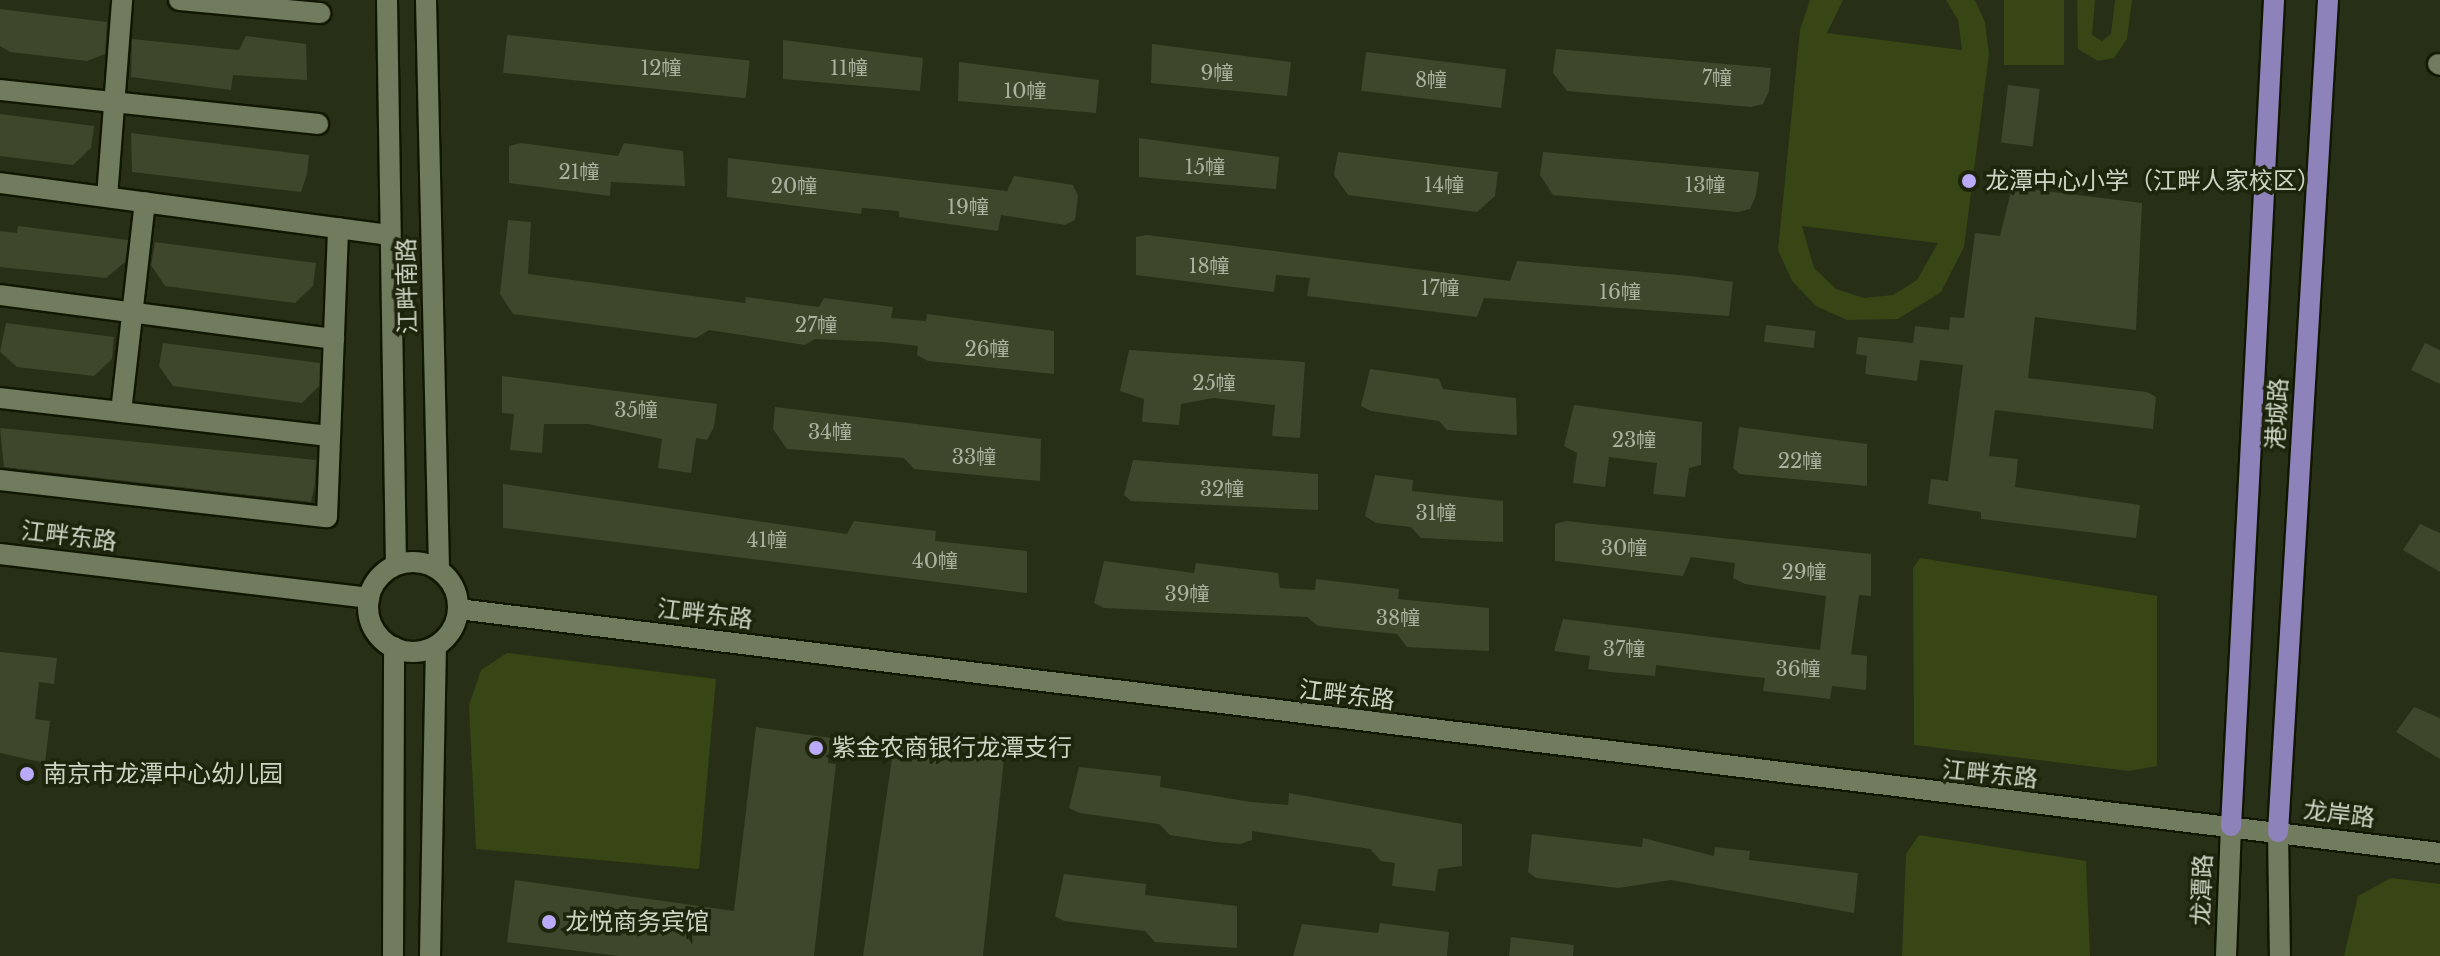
<!DOCTYPE html>
<html>
<head>
<meta charset="utf-8">
<style>
  body { margin:0 }
  #map { position:relative; width:2440px; height:956px; overflow:hidden; background:#272f16; font-family:"Libre Baskerville","Noto Sans SC",serif }
  div>[style] { position:absolute }
  .green>* { inset:0; background:#374614; transform-origin:0 0 }
  .building>* { inset:0; background:#3e472c; transform-origin:0 0 }
  .roads { filter:drop-shadow(2px 0 #101701) drop-shadow(-2px 0 #101701) drop-shadow(0 2px #101701) drop-shadow(0 -2px #101701) }
  .minor>* { height:20px; margin:-10px; padding:0 10px; transform-origin:10px; border-radius:10px; background:#717b5e }
  .minor>.ring { margin:-10px; padding:0; box-sizing:content-box; background:none; border:20px solid #717b5e; border-radius:50% }
  .major>* { height:20px; margin:-10px; padding:0 10px; transform-origin:10px; border-radius:10px; background:#8e82ba }
  .dots>* { width:22px; height:22px; translate:-50% -50%; box-sizing:border-box; border:4px solid #1d250c; border-radius:50% }
  span { translate:-50% -50%; white-space:nowrap; text-align:center; line-height:1.15; -webkit-text-stroke:7px #1d250c; paint-order:stroke }
  .number-label { font-size:20px; color:#aab19e }
  .number-label span { -webkit-text-stroke-width:0 }
  .poi-label { font-size:24px; color:#ced4c4 }
  .left { translate:0 -50%; text-align:left }
  .street-label { font-size:24px; color:#ced4c4 }
</style>
</head>
<body>
<div id="map">
  <div class="green">
    <div style="clip-path:polygon(evenodd,1810px 0,1843px 0,1827px 33px,1962px 50px,1958px 20px,1946px 0,1975px 0,1985px 22px,1989px 54px,1964px 247px,1941px 292px,1898px 319px,1847px 320px,1816px 306px,1792px 281px,1778px 250px,1800px 30px,1810px 0,1802px 226px,1937px 243px,1938px 243px,1917px 280px,1893px 295px,1864px 298px,1836px 289px,1814px 268px,1802px 226px)"></div>
    <div style="left:2004px;top:0;width:60px;height:65px"></div>
    <div style="clip-path:polygon(2077px 0,2095px 0,2092px 35px,2102px 41px,2111px 34px,2115px 0,2132px 0,2127px 39px,2114px 58px,2098px 61px,2078px 49px)"></div>
    <div style="clip-path:polygon(1920px 558px,2157px 596px,2157px 766px,2129px 771px,1914px 745px,1913px 568px)"></div>
    <div style="clip-path:polygon(507px 653px,716px 679px,699px 869px,476px 849px,469px 705px,481px 670px)"></div>
    <div style="clip-path:polygon(1919px 835px,2086px 861px,2090px 956px,1902px 956px,1906px 854px)"></div>
    <div style="clip-path:polygon(2391px 878px,2440px 884px,2440px 956px,2344px 956px,2358px 896px)"></div>
  </div>
  <div class="building">
    <div style="clip-path:polygon(0 9px,107px 22px,105px 54px,87px 61px,10px 52px,0 46px)"></div>
    <div style="left:507px;top:35px;width:244px;height:38px;rotate:6deg"></div>
    <div style="clip-path:polygon(246px 36px,306px 44px,307px 80px,233px 75px,231px 90px,131px 77px,132px 39px,239px 50px)"></div>
    <div style="clip-path:polygon(783px 40px,923px 58px,920px 91px,783px 79px)"></div>
    <div style="clip-path:polygon(1152px 44px,1291px 62px,1287px 96px,1151px 83px)"></div>
    <div style="clip-path:polygon(1556px 49px,1771px 68px,1769px 91px,1763px 104px,1751px 107px,1567px 91px,1553px 73px)"></div>
    <div style="left:1366px;top:52px;width:141px;height:39px;rotate:7deg"></div>
    <div style="clip-path:polygon(959px 62px,1099px 80px,1096px 113px,958px 101px)"></div>
    <div style="left:2008px;top:85px;width:32px;height:58px;rotate:7deg"></div>
    <div style="clip-path:polygon(0 114px,94px 126px,91px 148px,73px 165px,0 156px)"></div>
    <div style="clip-path:polygon(131px 133px,309px 155px,307px 174px,301px 192px,132px 172px)"></div>
    <div style="clip-path:polygon(1139px 138px,1279px 157px,1276px 189px,1139px 177px)"></div>
    <div style="clip-path:polygon(521px 143px,618px 156px,624px 143px,683px 151px,685px 186px,611px 182px,610px 196px,509px 183px,509px 146px)"></div>
    <div style="clip-path:polygon(1338px 152px,1498px 172px,1495px 196px,1477px 212px,1348px 195px,1334px 175px)"></div>
    <div style="clip-path:polygon(1543px 152px,1759px 172px,1756px 195px,1750px 209px,1738px 212px,1553px 195px,1540px 175px)"></div>
    <div style="clip-path:polygon(728px 158px,1007px 191px,1014px 176px,1073px 185px,1078px 196px,1075px 220px,1065px 225px,1001px 215px,998px 231px,899px 217px,899px 211px,862px 208px,861px 214px,727px 197px)"></div>
    <div style="clip-path:polygon(2012px 187px,2142px 203px,2136px 330px,2035px 317px,2028px 378px,2147px 392px,2156px 397px,2153px 429px,1995px 410px,1989px 456px,2018px 459px,2015px 487px,2140px 505px,2136px 538px,1981px 519px,1981px 512px,1928px 504px,1931px 479px,1948px 481px,1963px 365px,1920px 360px,1917px 381px,1865px 374px,1867px 356px,1856px 354px,1858px 337px,1913px 343px,1915px 326px,1949px 330px,1950px 317px,1964px 318px,1975px 233px,2000px 236px)"></div>
    <div style="clip-path:polygon(508px 220px,531px 222px,528px 274px,745px 303px,746px 297px,819px 307px,824px 298px,893px 307px,891px 318px,926px 321px,927px 314px,1054px 331px,1054px 374px,928px 361px,917px 355px,918px 346px,884px 342px,815px 339px,805px 345px,709px 330px,696px 338px,513px 314px,500px 294px)"></div>
    <div style="clip-path:polygon(18px 226px,128px 240px,125px 262px,106px 278px,0 267px,0 231px,17px 233px)"></div>
    <div style="clip-path:polygon(1147px 235px,1510px 281px,1517px 261px,1691px 276px,1733px 282px,1729px 316px,1484px 298px,1477px 317px,1307px 296px,1310px 278px,1276px 275px,1274px 292px,1136px 275px,1136px 237px)"></div>
    <div style="clip-path:polygon(155px 242px,316px 263px,313px 286px,295px 303px,165px 286px,151px 265px)"></div>
    <div style="clip-path:polygon(6px 323px,114px 337px,112px 359px,94px 376px,17px 367px,0 352px)"></div>
    <div style="left:1766px;top:325px;width:50px;height:17px;rotate:7deg"></div>
    <div style="clip-path:polygon(163px 343px,320px 363px,319px 386px,302px 403px,173px 386px,159px 366px)"></div>
    <div style="clip-path:polygon(2425px 343px,2440px 350px,2440px 384px,2411px 370px)"></div>
    <div style="clip-path:polygon(1129px 350px,1305px 362px,1300px 438px,1272px 436px,1275px 405px,1213px 398px,1181px 404px,1179px 425px,1142px 422px,1144px 399px,1120px 391px)"></div>
    <div style="clip-path:polygon(1370px 369px,1439px 379px,1443px 389px,1516px 398px,1517px 435px,1447px 430px,1439px 421px,1371px 411px,1361px 406px)"></div>
    <div style="clip-path:polygon(502px 376px,717px 404px,714px 427px,707px 440px,696px 438px,691px 473px,658px 468px,662px 439px,588px 424px,544px 424px,542px 453px,510px 450px,514px 414px,502px 413px)"></div>
    <div style="clip-path:polygon(1574px 405px,1702px 422px,1701px 465px,1689px 468px,1685px 497px,1653px 494px,1657px 463px,1609px 457px,1605px 487px,1573px 483px,1577px 453px,1564px 446px)"></div>
    <div style="clip-path:polygon(775px 407px,1041px 439px,1040px 481px,914px 469px,904px 458px,787px 449px,773px 429px)"></div>
    <div style="clip-path:polygon(1739px 427px,1867px 444px,1867px 486px,1740px 474px,1733px 468px)"></div>
    <div style="clip-path:polygon(0 428px,316px 460px,315px 484px,311px 502px,4px 467px)"></div>
    <div style="clip-path:polygon(1133px 460px,1318px 474px,1318px 510px,1131px 501px,1124px 495px)"></div>
    <div style="clip-path:polygon(1375px 475px,1413px 480px,1412px 491px,1503px 501px,1503px 542px,1421px 538px,1411px 527px,1376px 523px,1365px 516px)"></div>
    <div style="clip-path:polygon(503px 484px,847px 534px,854px 521px,936px 531px,935px 541px,1027px 551px,1027px 593px,503px 528px)"></div>
    <div style="clip-path:polygon(1566px 521px,1871px 554px,1871px 596px,1859px 595px,1851px 654px,1867px 656px,1866px 690px,1832px 686px,1830px 699px,1763px 691px,1765px 678px,1729px 674px,1656px 665px,1655px 676px,1610px 672px,1588px 669px,1590px 656px,1554px 651px,1563px 619px,1820px 650px,1826px 596px,1745px 584px,1733px 578px,1735px 563px,1691px 557px,1683px 576px,1555px 561px,1555px 524px)"></div>
    <div style="clip-path:polygon(2420px 524px,2440px 533px,2440px 572px,2403px 550px)"></div>
    <div style="clip-path:polygon(1104px 561px,1194px 573px,1196px 563px,1278px 573px,1280px 588px,1315px 590px,1316px 579px,1399px 589px,1398px 599px,1489px 608px,1489px 651px,1407px 647px,1397px 634px,1318px 626px,1307px 617px,1104px 608px,1094px 603px)"></div>
    <div style="clip-path:polygon(0 652px,57px 658px,54px 684px,39px 682px,35px 719px,50px 721px,45px 763px,0 753px)"></div>
    <div style="clip-path:polygon(2414px 707px,2440px 718px,2440px 759px,2396px 732px)"></div>
    <div style="clip-path:polygon(756px 727px,830px 738px,828px 763px,836px 764px,814px 956px,619px 956px,507px 942px,515px 880px,734px 911px)"></div>
    <div style="clip-path:polygon(894px 745px,921px 749px,920px 756px,1004px 759px,983px 956px,863px 956px)"></div>
    <div style="clip-path:polygon(1079px 767px,1161px 776px,1160px 787px,1251px 802px,1288px 805px,1289px 793px,1462px 824px,1462px 866px,1438px 869px,1435px 891px,1392px 886px,1395px 863px,1381px 861px,1370px 849px,1252px 831px,1252px 840px,1240px 844px,1215px 842px,1170px 835px,1159px 824px,1079px 813px,1069px 808px)"></div>
    <div style="clip-path:polygon(1532px 834px,1642px 847px,1643px 838px,1714px 856px,1715px 847px,1750px 851px,1749px 860px,1858px 873px,1854px 913px,1671px 880px,1618px 888px,1536px 878px,1528px 872px)"></div>
    <div style="clip-path:polygon(1064px 874px,1146px 884px,1145px 895px,1237px 906px,1237px 948px,1155px 942px,1145px 931px,1064px 921px,1055px 916px)"></div>
    <div style="clip-path:polygon(1380px 923px,1449px 932px,1447px 956px,1293px 956px,1302px 924px,1378px 933px)"></div>
    <div style="clip-path:polygon(1511px 937px,1574px 945px,1573px 956px,1509px 956px)"></div>
  </div>
  <div class="roads">
    <div class="minor">
      <div style="left:179px;top:0;width:142px;rotate:5.3deg"></div>
      <div style="left:387px;top:0;width:565px;rotate:89.09deg"></div>
      <div style="left:426px;top:0;width:570px;rotate:88.69deg"></div>
      <div style="left:2438px;top:64px;width:2px;rotate:27deg"></div>
      <div style="left:0;top:90px;width:320px;rotate:6.1deg"></div>
      <div style="left:0;top:183px;width:393px;rotate:7.6deg"></div>
      <div style="left:107px;top:197px;width:198px;rotate:-85.6deg"></div>
      <div style="left:0;top:295px;width:337px;rotate:7.5deg"></div>
      <div style="left:0;top:398px;width:122px;rotate:6.6deg"></div>
      <div style="left:121px;top:412px;width:211px;rotate:-83.5deg"></div>
      <div style="left:121px;top:412px;width:210px;rotate:6.6deg"></div>
      <div style="left:0;top:480px;width:329px;rotate:6.5deg"></div>
      <div style="left:327px;top:517px;width:289px;rotate:-87.8deg"></div>
      <div style="left:0;top:554px;width:372px;rotate:6.8deg"></div>
      <div class="ring" style="left:368px;top:562px;width:70px;height:70px"></div>
      <div style="left:458px;top:609px;width:1997px;rotate:7.02deg"></div>
      <div style="left:2278px;top:832px;width:124px;rotate:89.1deg"></div>
      <div style="left:393px;top:956px;width:309px;rotate:-89.8deg"></div>
      <div style="left:430px;top:956px;width:310px;rotate:-88.9deg"></div>
      <div style="left:2226px;top:956px;width:130px;rotate:-87.8deg"></div>
    </div>
    <div class="major">
      <div style="left:2231px;top:826px;width:827px;rotate:-87.02deg"></div>
      <div style="left:2278px;top:832px;width:834px;rotate:-86.56deg"></div>
    </div>
  </div>
  <div class="dots">
    <div style="left:1969px;top:181px;background:#baaaf7"></div>
    <div style="left:816px;top:748px;background:#baaaf7"></div>
    <div style="left:27px;top:774px;background:#baaaf7"></div>
    <div style="left:549px;top:922px;background:#baaaf7"></div>
  </div>
  <div class="number-label">
    <span style="left:661px;top:68px">12幢</span>
    <span style="left:849px;top:68px">11幢</span>
    <span style="left:1217px;top:73px">9幢</span>
    <span style="left:1717px;top:78px">7幢</span>
    <span style="left:1431px;top:80px">8幢</span>
    <span style="left:1025px;top:91px">10幢</span>
    <span style="left:1205px;top:167px">15幢</span>
    <span style="left:579px;top:172px">21幢</span>
    <span style="left:1444px;top:185px">14幢</span>
    <span style="left:1705px;top:185px">13幢</span>
    <span style="left:794px;top:186px">20幢</span>
    <span style="left:968px;top:207px">19幢</span>
    <span style="left:1209px;top:266px">18幢</span>
    <span style="left:1440px;top:288px">17幢</span>
    <span style="left:1620px;top:292px">16幢</span>
    <span style="left:816px;top:325px">27幢</span>
    <span style="left:987px;top:349px">26幢</span>
    <span style="left:1214px;top:383px">25幢</span>
    <span style="left:636px;top:410px">35幢</span>
    <span style="left:830px;top:432px">34幢</span>
    <span style="left:1634px;top:440px">23幢</span>
    <span style="left:974px;top:457px">33幢</span>
    <span style="left:1800px;top:461px">22幢</span>
    <span style="left:1222px;top:489px">32幢</span>
    <span style="left:1436px;top:513px">31幢</span>
    <span style="left:767px;top:540px">41幢</span>
    <span style="left:1624px;top:548px">30幢</span>
    <span style="left:935px;top:561px">40幢</span>
    <span style="left:1804px;top:572px">29幢</span>
    <span style="left:1187px;top:594px">39幢</span>
    <span style="left:1398px;top:618px">38幢</span>
    <span style="left:1624px;top:649px">37幢</span>
    <span style="left:1798px;top:669px">36幢</span>
  </div>
  <div class="poi-label">
    <span class="left" style="left:1985px;top:181px">龙潭中心小学（江畔人家校区）</span>
    <span class="left" style="left:832px;top:748px">紫金农商银行龙潭支行</span>
    <span class="left" style="left:43px;top:774px">南京市龙潭中心幼儿园</span>
    <span class="left" style="left:565px;top:922px">龙悦商务宾馆</span>
  </div>
  <div class="street-label">
    <span style="left:407px;top:286px;rotate:-91deg">江畔南路</span>
    <span style="left:2277px;top:414px;rotate:-87deg">港城路</span>
    <span style="left:69px;top:536px;rotate:7deg">江畔东路</span>
    <span style="left:705px;top:614px;rotate:7deg">江畔东路</span>
    <span style="left:1347px;top:695px;rotate:7deg">江畔东路</span>
    <span style="left:1990px;top:774px;rotate:6deg">江畔东路</span>
    <span style="left:2339px;top:814px;rotate:7deg">龙岸路</span>
    <span style="left:2202px;top:890px;rotate:-88deg">龙潭路</span>
  </div>
</div>
</body>
</html>
